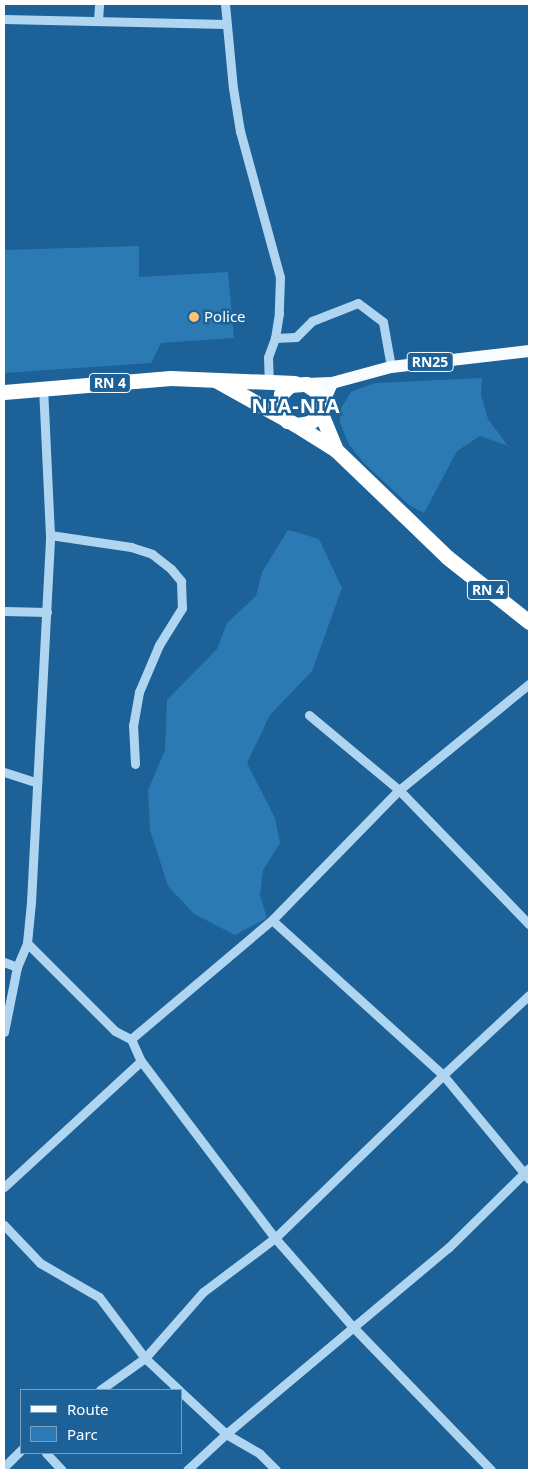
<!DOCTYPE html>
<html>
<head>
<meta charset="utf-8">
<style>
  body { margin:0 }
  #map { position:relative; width:533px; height:1474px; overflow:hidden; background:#1c6197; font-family:"Noto Sans",sans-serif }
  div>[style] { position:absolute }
  .green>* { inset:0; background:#2c7ab3 }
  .minor>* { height:9px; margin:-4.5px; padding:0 4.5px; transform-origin:4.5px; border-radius:4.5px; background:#b0d5f0 }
  .major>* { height:12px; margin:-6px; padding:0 6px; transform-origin:6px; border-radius:6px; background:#f9fcff }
  .highway>* { height:15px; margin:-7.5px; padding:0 7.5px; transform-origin:7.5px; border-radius:7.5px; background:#fff }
  .dots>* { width:14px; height:14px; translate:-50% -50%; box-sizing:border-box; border:2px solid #1c6197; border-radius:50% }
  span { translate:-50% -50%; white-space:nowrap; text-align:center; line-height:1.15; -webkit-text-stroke:5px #1c6197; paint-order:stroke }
  .shield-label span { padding:1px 4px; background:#1c6197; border:1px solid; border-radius:4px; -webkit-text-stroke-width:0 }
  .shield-label { font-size:14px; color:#fff; font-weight:700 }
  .poi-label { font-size:15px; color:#fff }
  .left { translate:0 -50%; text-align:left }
  .district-label { font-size:20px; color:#fff; font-weight:700; letter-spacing:1px }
  .frame { position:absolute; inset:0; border:5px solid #fff; pointer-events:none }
  .legend { position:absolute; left:20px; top:1389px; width:162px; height:65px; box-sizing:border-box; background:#1c6197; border:1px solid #77a0c1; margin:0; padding:6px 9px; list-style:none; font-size:15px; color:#fff }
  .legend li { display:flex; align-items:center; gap:10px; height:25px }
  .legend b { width:25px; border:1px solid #77a0c1 }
</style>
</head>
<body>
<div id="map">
  <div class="green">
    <div style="clip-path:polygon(139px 246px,139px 277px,228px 272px,234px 338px,161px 343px,151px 363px,4px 373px,4px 250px)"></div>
    <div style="clip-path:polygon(482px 378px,481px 395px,488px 419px,508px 446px,480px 436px,457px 451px,424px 513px,409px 505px,364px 463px,350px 446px,344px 433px,340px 422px,340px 410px,351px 392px,361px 388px,376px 383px)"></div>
    <div style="clip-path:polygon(288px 530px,319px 539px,342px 588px,312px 671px,270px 715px,247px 763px,275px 818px,280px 843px,263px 870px,260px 895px,267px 918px,235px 935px,194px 914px,168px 886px,150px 830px,148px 790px,165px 750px,167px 700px,217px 649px,227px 623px,256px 596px,262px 572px)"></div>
  </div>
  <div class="minor">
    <div style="left:225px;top:4px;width:84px;rotate:84.6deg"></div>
    <div style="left:233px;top:88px;width:44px;rotate:80.8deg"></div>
    <div style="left:240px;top:131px;width:151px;rotate:74.7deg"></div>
    <div style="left:280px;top:277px;width:36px;rotate:92deg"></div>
    <div style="left:279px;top:313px;width:25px;rotate:99deg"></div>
    <div style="left:275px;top:338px;width:20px;rotate:110deg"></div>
    <div style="left:268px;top:357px;width:25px;rotate:88deg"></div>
    <div style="left:4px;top:19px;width:222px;rotate:1.3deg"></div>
    <div style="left:98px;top:20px;width:16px;rotate:-86deg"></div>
    <div style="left:275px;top:338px;width:21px;rotate:-3deg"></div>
    <div style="left:296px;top:337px;width:23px;rotate:-45deg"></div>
    <div style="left:312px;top:321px;width:49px;rotate:-21.4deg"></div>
    <div style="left:358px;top:303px;width:31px;rotate:37deg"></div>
    <div style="left:383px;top:322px;width:46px;rotate:79.9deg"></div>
    <div style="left:50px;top:535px;width:82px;rotate:8.4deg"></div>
    <div style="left:131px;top:547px;width:22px;rotate:18deg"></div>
    <div style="left:152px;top:554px;width:24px;rotate:38deg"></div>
    <div style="left:171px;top:569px;width:16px;rotate:50deg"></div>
    <div style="left:181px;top:581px;width:27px;rotate:88deg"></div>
    <div style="left:182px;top:608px;width:44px;rotate:121.9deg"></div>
    <div style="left:159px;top:645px;width:51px;rotate:113.1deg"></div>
    <div style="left:139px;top:692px;width:34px;rotate:100deg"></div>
    <div style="left:133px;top:725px;width:39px;rotate:87deg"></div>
    <div style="left:4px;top:611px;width:43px;rotate:1.3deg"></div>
    <div style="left:309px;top:715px;width:117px;rotate:39.8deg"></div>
    <div style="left:399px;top:790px;width:187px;rotate:45.9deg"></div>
    <div style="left:4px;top:772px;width:35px;rotate:18deg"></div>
    <div style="left:272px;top:920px;width:231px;rotate:42.2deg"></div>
    <div style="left:443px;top:1075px;width:135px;rotate:50.4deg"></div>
    <div style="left:27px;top:943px;width:124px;rotate:45deg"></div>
    <div style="left:115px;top:1031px;width:18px;rotate:27deg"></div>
    <div style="left:131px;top:1039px;width:24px;rotate:66deg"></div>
    <div style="left:141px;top:1061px;width:222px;rotate:52.9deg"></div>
    <div style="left:275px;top:1238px;width:118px;rotate:48.8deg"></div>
    <div style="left:353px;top:1327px;width:199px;rotate:46deg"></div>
    <div style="left:4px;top:962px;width:14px;rotate:21deg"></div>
    <div style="left:4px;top:1032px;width:66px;rotate:-78.7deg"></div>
    <div style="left:17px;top:967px;width:26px;rotate:-67deg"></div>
    <div style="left:27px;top:943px;width:41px;rotate:-84.4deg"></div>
    <div style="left:31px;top:902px;width:367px;rotate:-87deg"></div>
    <div style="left:50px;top:535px;width:147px;rotate:-92.7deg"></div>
    <div style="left:131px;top:1039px;width:185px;rotate:-40.2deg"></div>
    <div style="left:272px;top:920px;width:182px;rotate:-45.7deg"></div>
    <div style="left:399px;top:790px;width:168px;rotate:-39.2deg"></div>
    <div style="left:4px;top:1187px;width:186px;rotate:-42.6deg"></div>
    <div style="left:4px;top:1225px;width:52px;rotate:46.5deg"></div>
    <div style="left:40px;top:1263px;width:68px;rotate:30deg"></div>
    <div style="left:99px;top:1297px;width:76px;rotate:53deg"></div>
    <div style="left:145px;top:1358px;width:47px;rotate:43.3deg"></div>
    <div style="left:100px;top:1390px;width:55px;rotate:-35.4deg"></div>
    <div style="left:145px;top:1358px;width:88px;rotate:-48.7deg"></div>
    <div style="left:203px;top:1292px;width:90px;rotate:-36.9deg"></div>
    <div style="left:275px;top:1238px;width:234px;rotate:-44.1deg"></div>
    <div style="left:443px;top:1075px;width:117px;rotate:-42.9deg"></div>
    <div style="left:181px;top:1392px;width:62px;rotate:43deg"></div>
    <div style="left:226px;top:1434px;width:39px;rotate:30deg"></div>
    <div style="left:260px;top:1454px;width:23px;rotate:45deg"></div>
    <div style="left:46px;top:1453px;width:23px;rotate:47deg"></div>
    <div style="left:4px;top:1467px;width:24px;rotate:-45deg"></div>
    <div style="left:187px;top:1470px;width:53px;rotate:-42.7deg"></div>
    <div style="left:226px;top:1434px;width:290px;rotate:-40deg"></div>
    <div style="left:448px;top:1248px;width:114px;rotate:-44.6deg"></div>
  </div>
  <div class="major">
    <div style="left:306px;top:384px;width:26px;rotate:-2deg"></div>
    <div style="left:332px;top:383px;width:61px;rotate:-15.2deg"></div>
    <div style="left:391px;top:367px;width:139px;rotate:-6.6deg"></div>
    <div style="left:321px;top:408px;width:27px;rotate:-66deg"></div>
  </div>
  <div class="highway">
    <div style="left:217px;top:381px;width:90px;rotate:29.1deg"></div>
    <div style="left:296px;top:425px;width:47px;rotate:32deg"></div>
    <div style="left:336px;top:450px;width:154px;rotate:43.9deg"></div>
    <div style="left:447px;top:557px;width:105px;rotate:38.4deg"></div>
    <div style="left:4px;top:392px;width:167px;rotate:-4.8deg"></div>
    <div style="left:170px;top:378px;width:125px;rotate:2.3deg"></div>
    <div style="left:320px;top:411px;width:42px;rotate:67.7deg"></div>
    <div style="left:287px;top:421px;width:12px;rotate:-125deg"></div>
    <div style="left:280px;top:411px;width:17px;rotate:-87deg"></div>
    <div style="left:281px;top:394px;width:13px;rotate:-45deg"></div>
    <div style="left:290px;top:385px;width:16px;rotate:-4deg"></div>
    <div style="left:306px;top:384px;width:12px;rotate:35deg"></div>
    <div style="left:316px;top:391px;width:18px;rotate:74deg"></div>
    <div style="left:321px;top:408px;width:11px;rotate:117deg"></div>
    <div style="left:316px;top:418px;width:9px;rotate:144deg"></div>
    <div style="left:309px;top:423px;width:13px;rotate:171deg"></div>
  </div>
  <div class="dots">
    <div style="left:194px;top:317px;background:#ffc36f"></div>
  </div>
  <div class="shield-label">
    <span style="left:430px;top:362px">RN25</span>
    <span style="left:110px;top:383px">RN 4</span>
    <span style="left:488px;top:590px">RN 4</span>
  </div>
  <div class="poi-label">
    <span class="left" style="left:204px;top:317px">Police</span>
  </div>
  <div class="district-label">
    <span style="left:296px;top:405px">NIA-NIA</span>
  </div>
  <div class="frame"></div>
  <ul class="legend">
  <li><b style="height:6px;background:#f9fcff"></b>Route</li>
  <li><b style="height:14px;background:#2c7ab3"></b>Parc</li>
  </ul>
</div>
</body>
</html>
